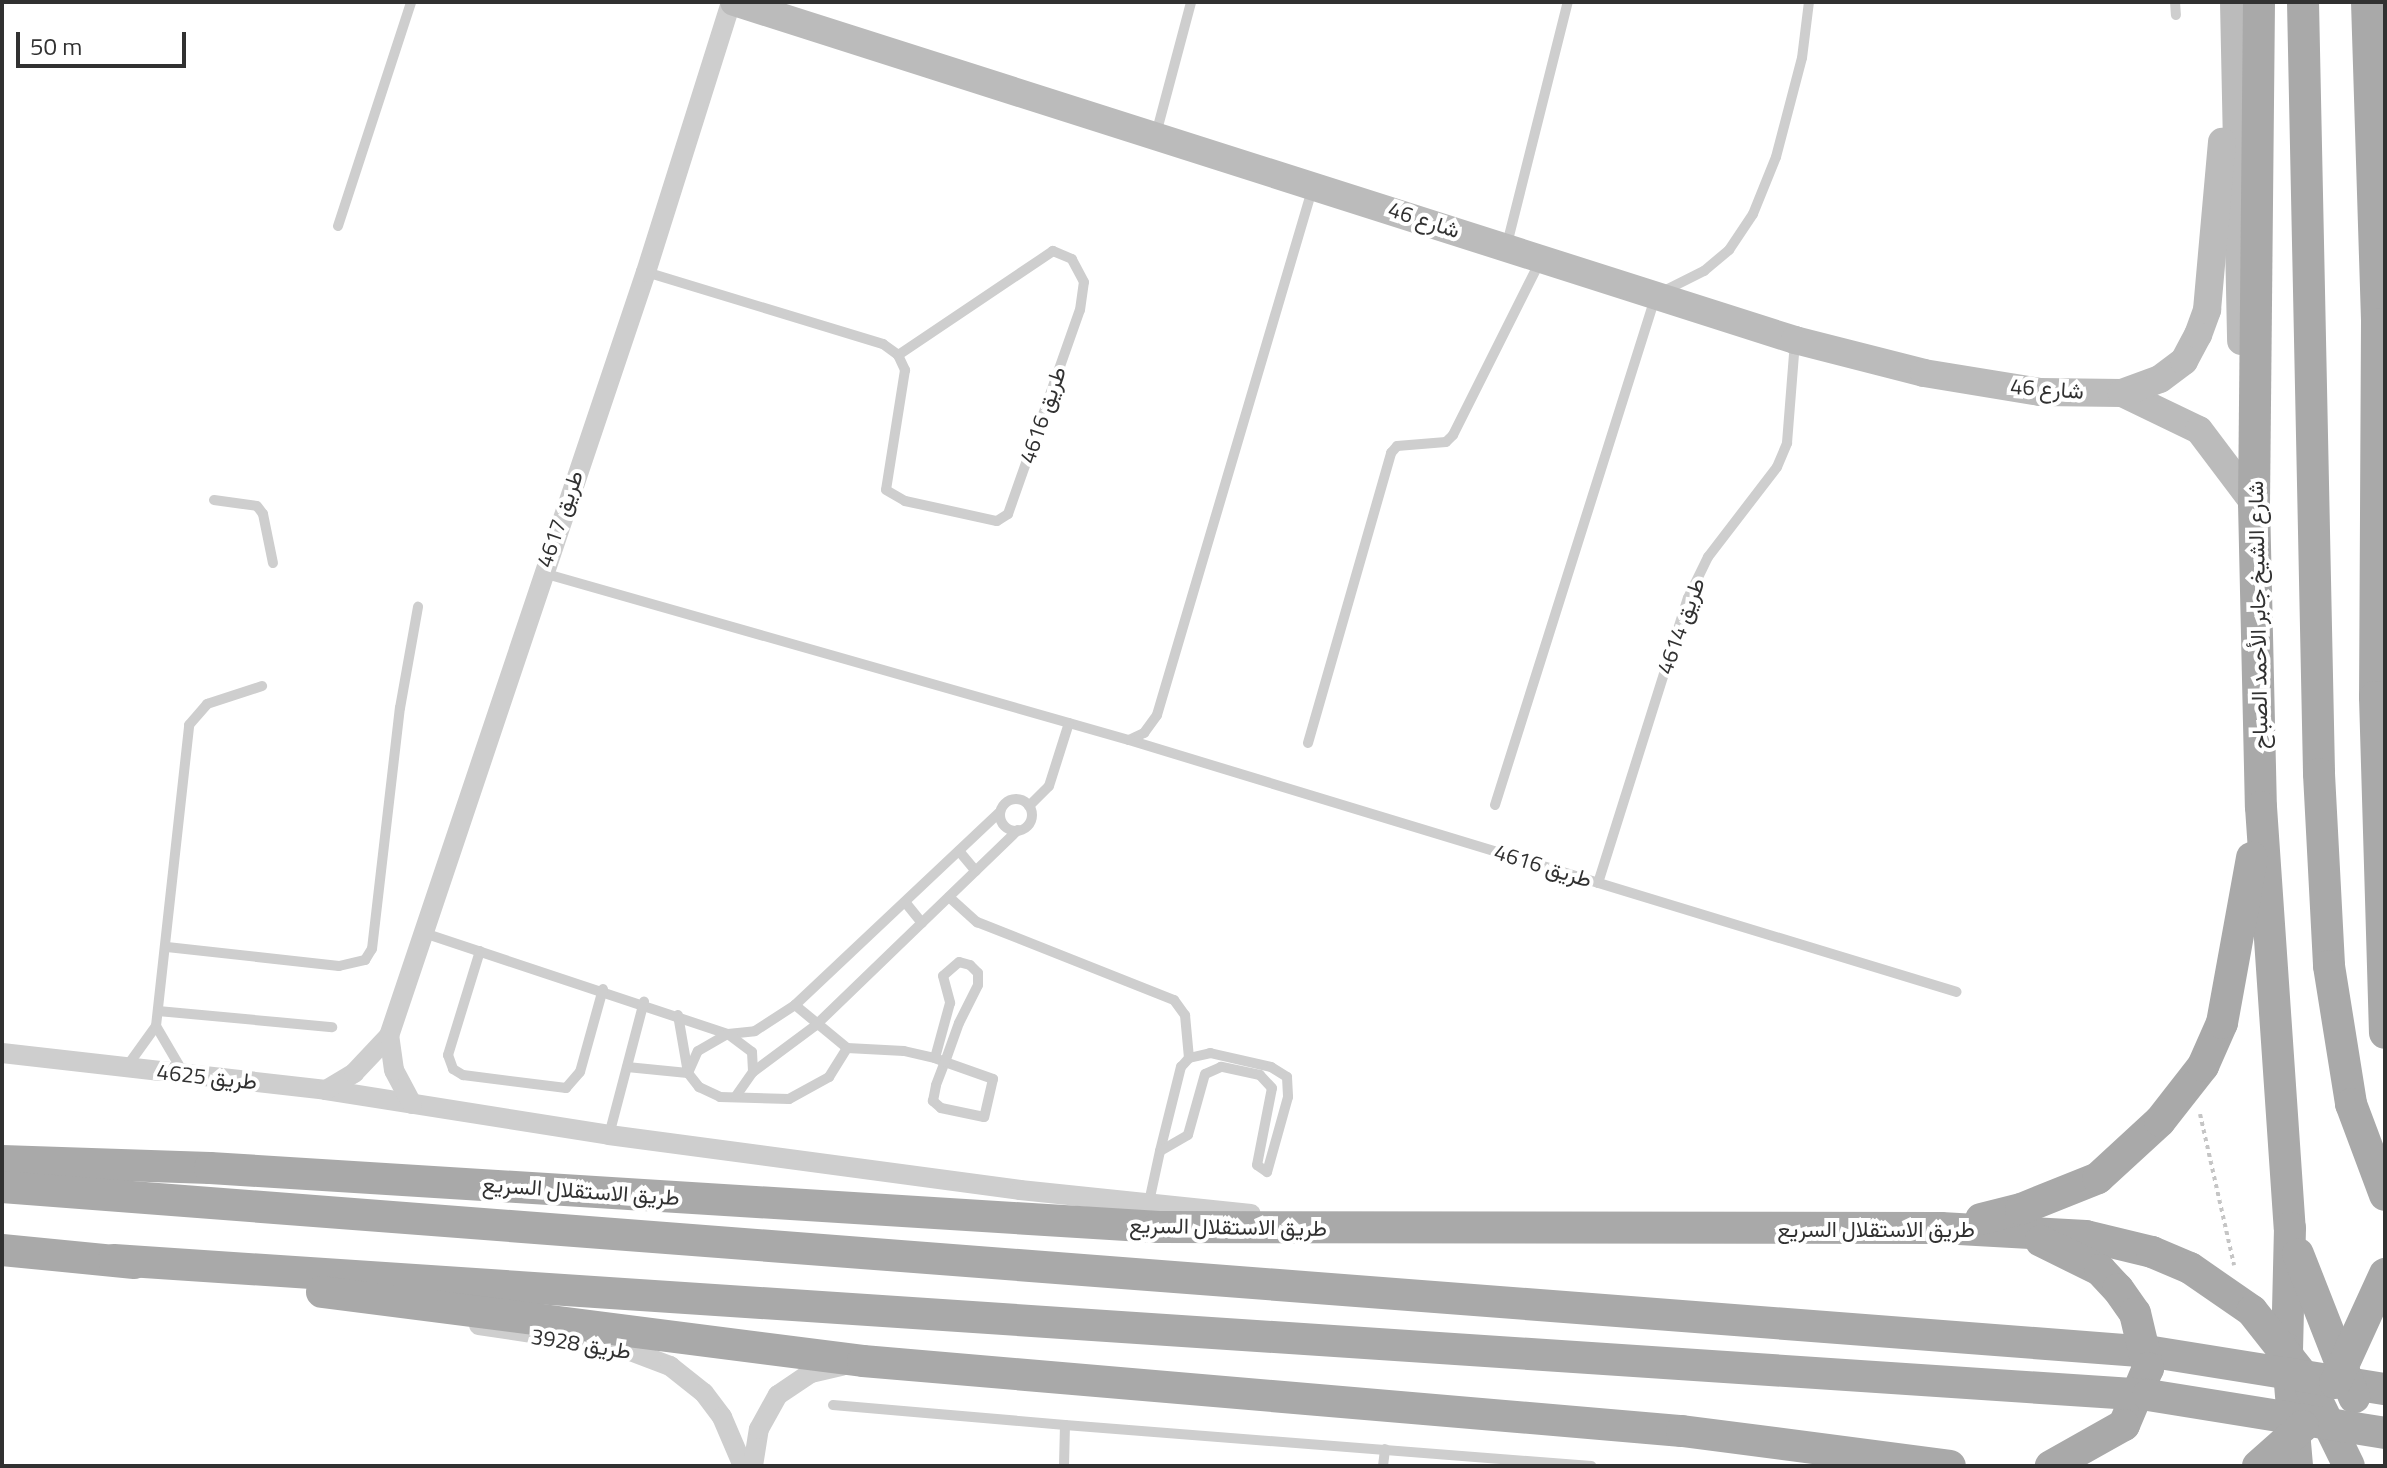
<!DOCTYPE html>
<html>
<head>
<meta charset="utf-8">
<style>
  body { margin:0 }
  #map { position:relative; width:2387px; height:1468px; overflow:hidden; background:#fff; font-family:"Titillium Web",Vazirmatn,sans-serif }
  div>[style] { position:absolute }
  .path>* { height:4px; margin-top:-2px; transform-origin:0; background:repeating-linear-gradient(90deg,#c5c5c5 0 4px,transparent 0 8px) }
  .lane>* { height:10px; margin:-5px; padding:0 5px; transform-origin:5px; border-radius:5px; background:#cecece }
  .lane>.ring { margin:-5px; padding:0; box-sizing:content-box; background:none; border:10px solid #cecece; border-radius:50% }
  .street>* { height:20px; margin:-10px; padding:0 10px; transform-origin:10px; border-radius:10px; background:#cecece }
  .secondary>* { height:28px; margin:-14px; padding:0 14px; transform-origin:14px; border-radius:14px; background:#bbb }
  .primary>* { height:32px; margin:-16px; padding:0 16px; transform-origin:16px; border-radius:16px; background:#a9a9a9 }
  span { translate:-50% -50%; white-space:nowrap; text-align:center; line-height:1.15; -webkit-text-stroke:8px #fff; paint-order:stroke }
  .street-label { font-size:22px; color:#313131 }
  .frame { position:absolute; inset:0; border:4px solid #313131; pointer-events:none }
  .scale { position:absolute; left:16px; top:32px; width:170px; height:36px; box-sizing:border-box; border:4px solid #313131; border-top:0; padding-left:10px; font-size:24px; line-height:28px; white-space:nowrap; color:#313131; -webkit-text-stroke:6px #fff; paint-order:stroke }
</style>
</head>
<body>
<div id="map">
  <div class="path">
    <div style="left:2200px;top:1114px;width:155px;rotate:77.3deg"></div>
  </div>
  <div class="lane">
    <div style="left:2175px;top:2px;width:13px;rotate:86deg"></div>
    <div style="left:1156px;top:134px;width:137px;rotate:-75.1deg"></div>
    <div style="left:338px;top:226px;width:236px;rotate:-71.9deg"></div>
    <div style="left:1507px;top:244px;width:250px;rotate:-75.9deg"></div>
    <div style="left:646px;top:272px;width:248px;rotate:16.9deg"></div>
    <div style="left:883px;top:344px;width:19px;rotate:36deg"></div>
    <div style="left:898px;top:355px;width:17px;rotate:65deg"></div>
    <div style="left:905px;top:370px;width:121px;rotate:99deg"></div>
    <div style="left:886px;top:490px;width:22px;rotate:30deg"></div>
    <div style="left:905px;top:501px;width:94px;rotate:12.3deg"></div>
    <div style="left:997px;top:521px;width:13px;rotate:-32deg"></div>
    <div style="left:1008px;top:514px;width:216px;rotate:-70.6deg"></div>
    <div style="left:1080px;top:310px;width:28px;rotate:-82deg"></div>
    <div style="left:1084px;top:282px;width:26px;rotate:-118deg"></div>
    <div style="left:1072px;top:259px;width:21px;rotate:-157deg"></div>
    <div style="left:1053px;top:251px;width:187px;rotate:146.1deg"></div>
    <div style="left:214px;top:500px;width:43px;rotate:7.9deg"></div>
    <div style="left:257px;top:506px;width:10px;rotate:53deg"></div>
    <div style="left:263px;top:514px;width:50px;rotate:78.5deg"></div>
    <div style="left:543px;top:573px;width:609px;rotate:15.91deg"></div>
    <div style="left:1129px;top:740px;width:17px;rotate:-25deg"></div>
    <div style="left:1144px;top:733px;width:22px;rotate:-54deg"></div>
    <div style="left:1157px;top:715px;width:547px;rotate:-73.55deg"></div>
    <div style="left:1129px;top:740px;width:865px;rotate:16.93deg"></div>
    <div style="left:1308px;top:743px;width:302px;rotate:-74deg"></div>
    <div style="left:1391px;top:453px;width:9px;rotate:-49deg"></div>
    <div style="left:1397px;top:446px;width:49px;rotate:-4.7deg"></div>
    <div style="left:1446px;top:442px;width:10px;rotate:-45deg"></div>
    <div style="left:1453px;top:435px;width:195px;rotate:-63.4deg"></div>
    <div class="ring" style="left:1000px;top:799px;width:22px;height:22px"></div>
    <div style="left:1495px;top:805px;width:535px;rotate:-72.48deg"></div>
    <div style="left:1656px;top:295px;width:54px;rotate:-26.6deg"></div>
    <div style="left:1704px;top:271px;width:33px;rotate:-40deg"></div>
    <div style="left:1729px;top:250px;width:43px;rotate:-56.3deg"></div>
    <div style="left:1753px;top:214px;width:61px;rotate:-68deg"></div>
    <div style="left:1776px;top:157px;width:102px;rotate:-75.3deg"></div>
    <div style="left:1802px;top:58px;width:56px;rotate:-82.9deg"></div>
    <div style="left:1029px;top:806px;width:28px;rotate:-45deg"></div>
    <div style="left:1049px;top:786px;width:66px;rotate:-72.4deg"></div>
    <div style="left:959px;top:851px;width:26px;rotate:50deg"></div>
    <div style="left:1598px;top:883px;width:299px;rotate:-72.5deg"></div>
    <div style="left:1688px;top:598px;width:46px;rotate:-64deg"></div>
    <div style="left:1708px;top:557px;width:113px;rotate:-52.5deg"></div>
    <div style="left:1777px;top:467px;width:26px;rotate:-67deg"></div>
    <div style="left:1787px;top:443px;width:101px;rotate:-85.5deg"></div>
    <div style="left:949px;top:897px;width:38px;rotate:42deg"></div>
    <div style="left:977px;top:922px;width:212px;rotate:21.6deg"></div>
    <div style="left:1174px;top:1000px;width:19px;rotate:54deg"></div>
    <div style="left:1185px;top:1015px;width:43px;rotate:84.7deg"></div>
    <div style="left:905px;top:902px;width:27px;rotate:51deg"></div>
    <div style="left:424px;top:933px;width:320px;rotate:18.4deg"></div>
    <div style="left:728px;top:1034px;width:27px;rotate:-6deg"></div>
    <div style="left:755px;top:1031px;width:48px;rotate:-33deg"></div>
    <div style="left:795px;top:1005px;width:282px;rotate:-43.3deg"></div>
    <div style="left:167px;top:947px;width:173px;rotate:6.3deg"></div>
    <div style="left:339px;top:966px;width:27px;rotate:-13deg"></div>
    <div style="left:365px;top:960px;width:13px;rotate:-58deg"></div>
    <div style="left:372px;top:949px;width:243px;rotate:-83.4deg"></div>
    <div style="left:400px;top:708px;width:103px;rotate:-79.9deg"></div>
    <div style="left:480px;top:951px;width:109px;rotate:107.1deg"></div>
    <div style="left:448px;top:1055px;width:15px;rotate:70deg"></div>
    <div style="left:453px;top:1069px;width:12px;rotate:31deg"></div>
    <div style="left:463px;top:1075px;width:104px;rotate:7.2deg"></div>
    <div style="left:566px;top:1088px;width:21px;rotate:-49deg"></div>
    <div style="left:580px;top:1072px;width:86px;rotate:-74.5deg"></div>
    <div style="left:795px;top:1005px;width:67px;rotate:39.6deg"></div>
    <div style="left:847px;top:1048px;width:57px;rotate:3deg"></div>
    <div style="left:904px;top:1051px;width:32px;rotate:13deg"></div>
    <div style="left:935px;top:1058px;width:11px;rotate:22deg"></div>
    <div style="left:945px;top:1062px;width:51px;rotate:19.5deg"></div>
    <div style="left:993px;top:1079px;width:39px;rotate:103deg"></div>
    <div style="left:984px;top:1117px;width:44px;rotate:-168.2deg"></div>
    <div style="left:941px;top:1108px;width:11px;rotate:-139deg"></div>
    <div style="left:933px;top:1101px;width:16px;rotate:-79deg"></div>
    <div style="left:936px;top:1085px;width:25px;rotate:-69deg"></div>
    <div style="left:945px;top:1062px;width:41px;rotate:-70.3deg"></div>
    <div style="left:959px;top:1023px;width:42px;rotate:-63.4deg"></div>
    <div style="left:978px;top:985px;width:12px;rotate:-90deg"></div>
    <div style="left:978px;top:973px;width:11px;rotate:-135deg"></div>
    <div style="left:970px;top:965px;width:11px;rotate:-165deg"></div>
    <div style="left:959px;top:962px;width:21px;rotate:139deg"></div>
    <div style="left:943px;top:976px;width:28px;rotate:75deg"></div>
    <div style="left:950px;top:1003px;width:57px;rotate:105.3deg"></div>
    <div style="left:158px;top:1011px;width:175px;rotate:5.3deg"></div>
    <div style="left:678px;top:1015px;width:59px;rotate:80.2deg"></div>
    <div style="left:688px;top:1073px;width:18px;rotate:52deg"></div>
    <div style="left:699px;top:1087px;width:23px;rotate:25deg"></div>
    <div style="left:720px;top:1097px;width:69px;rotate:1.7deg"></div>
    <div style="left:789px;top:1099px;width:46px;rotate:-28.8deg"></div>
    <div style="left:829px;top:1077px;width:34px;rotate:-58deg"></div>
    <div style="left:156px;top:1026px;width:53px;rotate:59.6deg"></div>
    <div style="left:128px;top:1065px;width:48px;rotate:-54.3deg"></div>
    <div style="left:156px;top:1026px;width:303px;rotate:-83.7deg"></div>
    <div style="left:189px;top:725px;width:28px;rotate:-49deg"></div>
    <div style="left:207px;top:704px;width:58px;rotate:-18.1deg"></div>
    <div style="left:627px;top:1067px;width:61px;rotate:5.6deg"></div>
    <div style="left:688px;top:1073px;width:24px;rotate:-66deg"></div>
    <div style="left:698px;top:1051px;width:34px;rotate:-30deg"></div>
    <div style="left:728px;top:1034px;width:30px;rotate:37deg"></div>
    <div style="left:752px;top:1052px;width:20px;rotate:87deg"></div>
    <div style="left:736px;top:1096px;width:29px;rotate:-55deg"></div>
    <div style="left:753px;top:1072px;width:77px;rotate:-36.6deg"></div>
    <div style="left:815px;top:1026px;width:282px;rotate:-44deg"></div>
    <div style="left:609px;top:1135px;width:138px;rotate:-75.3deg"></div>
    <div style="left:1149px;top:1202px;width:52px;rotate:-77.8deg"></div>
    <div style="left:1160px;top:1151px;width:87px;rotate:-76deg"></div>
    <div style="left:1181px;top:1067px;width:12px;rotate:-48deg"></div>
    <div style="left:1189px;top:1058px;width:22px;rotate:-13deg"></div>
    <div style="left:1210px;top:1053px;width:63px;rotate:12.9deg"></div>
    <div style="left:1271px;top:1067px;width:19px;rotate:32deg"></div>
    <div style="left:1287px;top:1077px;width:20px;rotate:87deg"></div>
    <div style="left:1288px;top:1097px;width:78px;rotate:105.6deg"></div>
    <div style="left:1267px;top:1172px;width:12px;rotate:-145deg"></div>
    <div style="left:1257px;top:1165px;width:78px;rotate:-79deg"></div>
    <div style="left:1272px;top:1088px;width:18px;rotate:-133deg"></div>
    <div style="left:1260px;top:1075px;width:40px;rotate:-168deg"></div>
    <div style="left:1221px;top:1067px;width:17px;rotate:156deg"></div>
    <div style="left:1205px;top:1074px;width:63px;rotate:105.6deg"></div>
    <div style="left:1188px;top:1135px;width:32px;rotate:150deg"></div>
    <div style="left:833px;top:1405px;width:233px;rotate:4.9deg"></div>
    <div style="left:1065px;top:1425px;width:41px;rotate:91.4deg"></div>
    <div style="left:1065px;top:1425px;width:528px;rotate:4.46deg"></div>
    <div style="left:1383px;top:1466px;width:17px;rotate:-83deg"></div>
  </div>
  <div class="street">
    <div style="left:2px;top:1053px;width:326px;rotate:6.5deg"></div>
    <div style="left:326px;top:1090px;width:287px;rotate:9deg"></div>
    <div style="left:609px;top:1135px;width:415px;rotate:7.6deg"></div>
    <div style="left:1020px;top:1190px;width:232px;rotate:5.9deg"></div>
    <div style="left:326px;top:1090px;width:33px;rotate:-31deg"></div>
    <div style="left:354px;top:1073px;width:51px;rotate:-46.6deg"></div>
    <div style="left:412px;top:1104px;width:38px;rotate:-118deg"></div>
    <div style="left:394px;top:1070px;width:34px;rotate:-98deg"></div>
    <div style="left:389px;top:1036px;width:806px;rotate:-71.41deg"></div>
    <div style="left:646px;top:272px;width:283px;rotate:-72.5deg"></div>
    <div style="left:479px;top:1325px;width:140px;rotate:8.7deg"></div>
    <div style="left:617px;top:1346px;width:57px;rotate:20.7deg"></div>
    <div style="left:670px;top:1366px;width:43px;rotate:38.5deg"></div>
    <div style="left:704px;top:1393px;width:30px;rotate:53deg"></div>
    <div style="left:722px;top:1417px;width:53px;rotate:66.8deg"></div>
    <div style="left:753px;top:1466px;width:37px;rotate:-81deg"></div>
    <div style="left:759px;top:1429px;width:39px;rotate:-61deg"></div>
    <div style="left:778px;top:1395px;width:40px;rotate:-34deg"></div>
    <div style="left:811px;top:1373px;width:32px;rotate:-13deg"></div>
  </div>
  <div class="secondary">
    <div style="left:734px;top:2px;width:1114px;rotate:17.67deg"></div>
    <div style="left:1795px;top:340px;width:133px;rotate:14.3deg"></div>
    <div style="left:1924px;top:373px;width:118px;rotate:9.3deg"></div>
    <div style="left:2040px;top:392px;width:82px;rotate:0.7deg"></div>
    <div style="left:2122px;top:393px;width:85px;rotate:25.7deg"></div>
    <div style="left:2199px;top:430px;width:91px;rotate:53deg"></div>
    <div style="left:2234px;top:2px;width:339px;rotate:88.8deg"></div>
    <div style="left:2122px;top:393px;width:40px;rotate:-20.2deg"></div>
    <div style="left:2160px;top:379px;width:30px;rotate:-37deg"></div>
    <div style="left:2184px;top:361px;width:30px;rotate:-62deg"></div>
    <div style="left:2198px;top:335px;width:27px;rotate:-70deg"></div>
    <div style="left:2207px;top:310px;width:169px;rotate:-84.9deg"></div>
  </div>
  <div class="primary">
    <div style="left:2259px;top:2px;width:501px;rotate:90.57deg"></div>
    <div style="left:2254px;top:503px;width:304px;rotate:88.7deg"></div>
    <div style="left:2261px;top:807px;width:422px;rotate:86.1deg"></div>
    <div style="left:2290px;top:1228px;width:121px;rotate:91.4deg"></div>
    <div style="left:2287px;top:1349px;width:117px;rotate:85.1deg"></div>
    <div style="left:2303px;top:2px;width:772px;rotate:88.81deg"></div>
    <div style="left:2319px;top:774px;width:192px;rotate:87deg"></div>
    <div style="left:2329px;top:966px;width:140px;rotate:80.9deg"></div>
    <div style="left:2351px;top:1104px;width:97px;rotate:69.5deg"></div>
    <div style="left:2367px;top:2px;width:322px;rotate:88.2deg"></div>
    <div style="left:2377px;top:324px;width:373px;rotate:90.3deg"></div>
    <div style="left:2375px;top:697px;width:336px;rotate:88.3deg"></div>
    <div style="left:2px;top:1161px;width:208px;rotate:1.9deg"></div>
    <div style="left:210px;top:1168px;width:951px;rotate:3.56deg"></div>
    <div style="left:1159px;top:1227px;width:782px;rotate:0.07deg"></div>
    <div style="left:1941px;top:1228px;width:145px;rotate:3.2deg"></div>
    <div style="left:2086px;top:1236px;width:68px;rotate:13.6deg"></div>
    <div style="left:2152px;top:1252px;width:41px;rotate:22.8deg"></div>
    <div style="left:2190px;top:1268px;width:75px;rotate:34.7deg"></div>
    <div style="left:2252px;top:1311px;width:90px;rotate:51.7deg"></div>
    <div style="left:2308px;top:1382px;width:93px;rotate:64deg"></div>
    <div style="left:2px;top:1187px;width:2157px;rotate:4.39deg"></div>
    <div style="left:2153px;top:1352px;width:235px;rotate:9.1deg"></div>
    <div style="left:1981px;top:1219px;width:41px;rotate:-14deg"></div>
    <div style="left:2021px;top:1209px;width:83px;rotate:-21.9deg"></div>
    <div style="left:2098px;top:1178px;width:84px;rotate:-42.6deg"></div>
    <div style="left:2160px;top:1121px;width:70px;rotate:-52deg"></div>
    <div style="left:2203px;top:1066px;width:47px;rotate:-66.2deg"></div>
    <div style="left:2222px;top:1023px;width:168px;rotate:-79.7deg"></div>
    <div style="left:2041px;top:1241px;width:66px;rotate:26.2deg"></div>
    <div style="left:2100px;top:1270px;width:26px;rotate:47deg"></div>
    <div style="left:2118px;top:1289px;width:29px;rotate:55deg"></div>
    <div style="left:2135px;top:1313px;width:57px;rotate:76.7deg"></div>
    <div style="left:2148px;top:1368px;width:62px;rotate:112.8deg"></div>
    <div style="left:2124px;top:1425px;width:84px;rotate:150.7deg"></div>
    <div style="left:2px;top:1250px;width:133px;rotate:5.6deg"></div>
    <div style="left:2298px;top:1254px;width:154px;rotate:68.6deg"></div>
    <div style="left:114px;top:1260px;width:2038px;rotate:3.8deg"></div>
    <div style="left:2148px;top:1395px;width:240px;rotate:9.1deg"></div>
    <div style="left:322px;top:1292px;width:545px;rotate:7.27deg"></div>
    <div style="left:863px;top:1361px;width:822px;rotate:4.89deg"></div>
    <div style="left:1682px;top:1431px;width:270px;rotate:7.4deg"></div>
    <div style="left:2335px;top:1383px;width:120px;rotate:-65.4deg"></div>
    <div style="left:2258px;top:1466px;width:60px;rotate:-41.6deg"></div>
  </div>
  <div class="street-label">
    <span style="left:1424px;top:220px;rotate:18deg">شارع 46</span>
    <span style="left:2047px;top:389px;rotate:4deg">شارع 46</span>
    <span style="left:1043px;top:415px;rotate:-71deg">طريق 4616</span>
    <span style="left:560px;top:519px;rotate:-71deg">طريق 4617</span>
    <span style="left:2258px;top:615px;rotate:-91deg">شارع الشيخ جابر الأحمد الصباح</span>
    <span style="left:1681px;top:626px;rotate:-70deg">طريق 4614</span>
    <span style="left:1543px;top:866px;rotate:17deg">طريق 4616</span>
    <span style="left:207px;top:1077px;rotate:6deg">طريق 4625</span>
    <span style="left:581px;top:1191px;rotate:4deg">طريق الاستقلال السريع</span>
    <span style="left:1228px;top:1227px;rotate:1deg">طريق الاستقلال السريع</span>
    <span style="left:1876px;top:1230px">طريق الاستقلال السريع</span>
    <span style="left:581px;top:1344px;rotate:9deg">طريق 3928</span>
  </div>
  <div class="frame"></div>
  <div class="scale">50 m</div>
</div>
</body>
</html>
